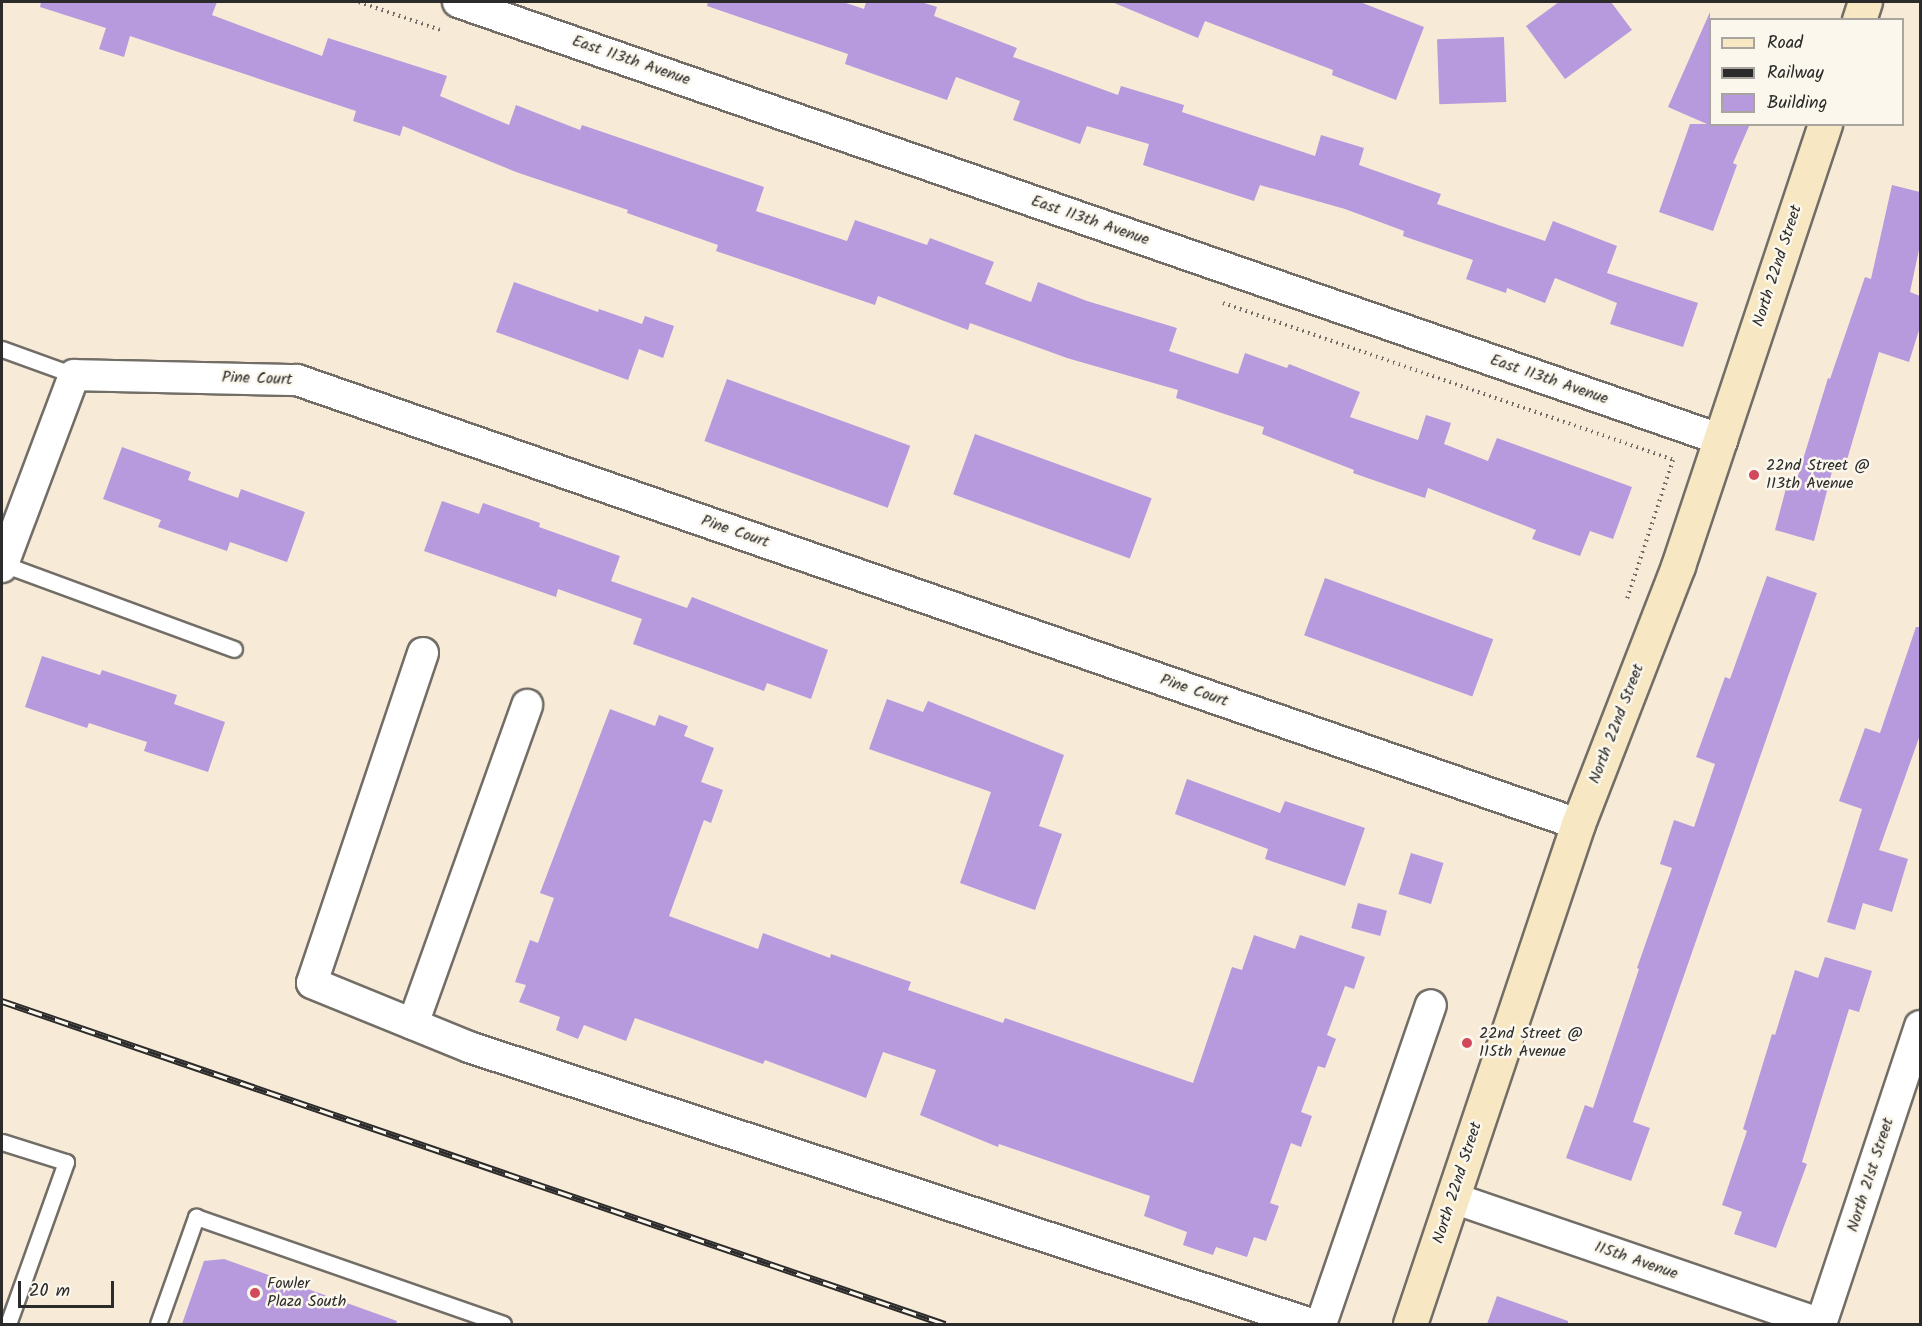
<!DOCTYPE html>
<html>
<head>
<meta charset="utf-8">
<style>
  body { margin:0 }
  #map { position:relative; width:1922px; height:1326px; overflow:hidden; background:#f7ead6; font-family:Kalam,sans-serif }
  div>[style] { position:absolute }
  .building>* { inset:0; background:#b69add; transform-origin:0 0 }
  .path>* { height:4px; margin-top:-2px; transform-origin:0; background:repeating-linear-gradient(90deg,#726e67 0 1.5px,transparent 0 6px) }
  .roads { filter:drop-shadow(2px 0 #726e67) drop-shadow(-2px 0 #726e67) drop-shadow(0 2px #726e67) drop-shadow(0 -2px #726e67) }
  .lane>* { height:15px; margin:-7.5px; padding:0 7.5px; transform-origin:7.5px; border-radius:7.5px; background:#fff }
  .street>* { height:30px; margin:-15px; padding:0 15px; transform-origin:15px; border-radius:15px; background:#fff }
  .secondary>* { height:33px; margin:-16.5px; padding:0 16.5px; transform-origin:16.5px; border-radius:16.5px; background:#f7e8c3 }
  .rail>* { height:7px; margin-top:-3.5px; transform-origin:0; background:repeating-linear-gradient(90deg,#fbf7ec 0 14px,#2b2b2b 0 28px); box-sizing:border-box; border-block:2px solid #2b2b2b }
  .dots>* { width:16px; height:16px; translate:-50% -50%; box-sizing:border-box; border:3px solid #fbf7ec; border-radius:50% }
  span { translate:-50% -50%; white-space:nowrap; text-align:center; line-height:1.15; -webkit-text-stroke:5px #fbf7ec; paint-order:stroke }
  .street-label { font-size:16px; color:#2b2b2b }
  .poi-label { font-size:16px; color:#2b2b2b }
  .left { translate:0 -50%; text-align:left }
  .frame { position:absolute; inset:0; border:3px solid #2b2b2b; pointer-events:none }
  .legend { position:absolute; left:1709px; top:18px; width:195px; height:108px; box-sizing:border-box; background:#fbf7ec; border:2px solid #a8a59f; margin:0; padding:8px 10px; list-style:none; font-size:18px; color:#2b2b2b }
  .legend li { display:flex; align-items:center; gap:12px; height:30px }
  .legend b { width:30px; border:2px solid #a8a59f }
  .scale { position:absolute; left:18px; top:1281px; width:96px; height:27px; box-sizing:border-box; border:3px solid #2b2b2b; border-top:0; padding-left:8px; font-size:18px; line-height:21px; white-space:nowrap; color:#2b2b2b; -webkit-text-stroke:4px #fbf7ec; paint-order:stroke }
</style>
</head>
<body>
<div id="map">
  <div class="building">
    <div style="clip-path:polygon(41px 2px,217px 2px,212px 15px,322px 56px,328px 38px,447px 76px,440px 96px,509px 125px,516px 105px,580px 130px,582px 125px,764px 187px,756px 211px,847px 241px,855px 220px,927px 245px,930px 238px,994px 262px,985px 284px,1031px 302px,1038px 282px,1087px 301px,1177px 328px,1169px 351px,1238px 374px,1245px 353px,1287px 368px,1289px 364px,1360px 392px,1350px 417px,1418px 440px,1426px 415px,1451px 423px,1444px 444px,1488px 461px,1497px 438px,1632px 487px,1613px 539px,1590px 531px,1580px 556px,1532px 539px,1536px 530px,1428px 488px,1425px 498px,1353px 473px,1354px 470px,1262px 434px,1264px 427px,1176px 398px,1178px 390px,1067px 358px,970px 323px,968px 330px,878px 296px,875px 305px,716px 251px,718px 245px,627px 213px,628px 210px,516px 172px,403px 126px,400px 136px,353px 121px,356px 111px,130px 36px,124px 57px,99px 49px,106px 28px,40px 7px)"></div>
    <div style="clip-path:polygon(708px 2px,843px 2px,864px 9px,866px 2px,921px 2px,937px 7px,934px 16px,1017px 48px,1013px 57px,1118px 95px,1121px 86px,1184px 105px,1182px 112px,1315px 156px,1321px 135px,1364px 148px,1359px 165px,1441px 194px,1437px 204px,1545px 241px,1553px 221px,1617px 246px,1607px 273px,1698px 303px,1683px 347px,1610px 324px,1617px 303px,1555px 278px,1545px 303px,1507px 288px,1506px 293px,1466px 279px,1473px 260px,1403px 236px,1404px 231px,1345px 209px,1260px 185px,1254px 201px,1143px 165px,1149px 144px,1087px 126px,1080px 144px,1013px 120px,1020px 101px,956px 77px,947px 100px,845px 64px,848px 54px,707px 6px)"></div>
    <div style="clip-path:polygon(1112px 2px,1360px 2px,1424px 27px,1396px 100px,1332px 75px,1333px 70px,1205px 21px,1198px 38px)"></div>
    <div style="clip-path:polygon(1559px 2px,1611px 2px,1632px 30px,1565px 79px,1526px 26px)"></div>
    <div style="clip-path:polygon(1710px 12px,1710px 124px,1750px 124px,1733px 163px,1737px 165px,1713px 231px,1659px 212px,1690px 124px,1707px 124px,1668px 107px)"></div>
    <div style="left:1504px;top:37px;width:65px;height:67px;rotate:88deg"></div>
    <div style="clip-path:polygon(1892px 185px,1920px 192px,1920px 245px,1910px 292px,1920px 296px,1920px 327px,1909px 362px,1879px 352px,1846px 463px,1835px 460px,1814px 541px,1775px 530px,1789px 477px,1797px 479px,1828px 378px,1830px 379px,1865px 277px,1871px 279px)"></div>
    <div style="clip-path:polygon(514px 282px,598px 312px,599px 309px,642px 324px,645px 316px,674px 326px,663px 358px,639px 349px,628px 380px,496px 332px)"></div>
    <div style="left:727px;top:379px;width:195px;height:66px;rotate:20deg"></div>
    <div style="left:975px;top:434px;width:188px;height:64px;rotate:20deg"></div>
    <div style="clip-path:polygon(122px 447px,191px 472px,188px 480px,238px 498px,241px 489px,305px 512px,287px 562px,230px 542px,227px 551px,158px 527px,161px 520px,103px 499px)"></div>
    <div style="clip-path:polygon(442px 501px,479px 514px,483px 503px,540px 523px,539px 527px,620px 556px,611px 581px,687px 608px,692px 597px,828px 650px,811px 699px,767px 683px,764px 691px,633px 644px,642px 619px,558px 589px,556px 597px,424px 551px)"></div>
    <div style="clip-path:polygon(1767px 576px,1817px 593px,1633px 1122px,1650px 1128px,1631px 1181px,1566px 1158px,1585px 1105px,1593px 1108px,1639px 969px,1637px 968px,1672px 868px,1660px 864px,1674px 820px,1694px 827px,1715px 764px,1696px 757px,1725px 677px,1730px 679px)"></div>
    <div style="left:1325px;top:578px;width:179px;height:61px;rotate:20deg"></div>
    <div style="clip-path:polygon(1916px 627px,1920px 627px,1920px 735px,1879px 850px,1908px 859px,1892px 912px,1863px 903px,1855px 930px,1827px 922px,1862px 809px,1839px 801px,1865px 728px,1880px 733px)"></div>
    <div style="clip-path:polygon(42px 656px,100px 675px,102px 670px,177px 695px,174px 704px,225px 722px,208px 772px,144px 751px,147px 742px,89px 723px,87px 728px,25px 707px)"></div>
    <div style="clip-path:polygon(887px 699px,923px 712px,928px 701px,1064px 755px,1039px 826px,1062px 834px,1035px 910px,960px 883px,991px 792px,869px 749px)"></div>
    <div style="clip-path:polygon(610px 709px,655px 726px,659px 715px,688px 726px,684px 736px,714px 748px,701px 782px,723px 790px,711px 823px,704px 820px,669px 916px,758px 949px,763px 933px,830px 958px,831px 954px,911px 982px,908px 990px,1003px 1023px,1005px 1018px,1193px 1083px,1232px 967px,1242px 970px,1254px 935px,1295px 949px,1300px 935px,1365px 957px,1354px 989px,1345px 986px,1327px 1035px,1336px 1039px,1325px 1068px,1318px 1066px,1301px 1112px,1312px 1116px,1301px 1147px,1291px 1143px,1270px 1203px,1279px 1206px,1266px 1241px,1254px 1237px,1247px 1257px,1216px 1247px,1213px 1255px,1183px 1245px,1187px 1232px,1144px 1216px,1150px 1196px,999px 1144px,998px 1147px,920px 1115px,936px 1070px,883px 1052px,866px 1098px,765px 1060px,763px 1064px,635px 1018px,626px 1041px,584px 1025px,578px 1039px,556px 1030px,560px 1017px,519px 1002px,526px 985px,515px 982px,530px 940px,538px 943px,554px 898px,540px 893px)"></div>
    <div style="clip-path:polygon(1187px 779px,1280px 813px,1285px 801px,1365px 828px,1345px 886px,1265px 859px,1268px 849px,1175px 814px)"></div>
    <div style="left:1411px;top:853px;width:34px;height:43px;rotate:17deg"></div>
    <div style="left:1358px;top:903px;width:30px;height:26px;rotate:15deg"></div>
    <div style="clip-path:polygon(1825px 957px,1872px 971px,1859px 1012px,1849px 1009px,1802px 1162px,1807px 1164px,1776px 1248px,1734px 1234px,1742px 1212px,1722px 1205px,1747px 1131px,1743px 1129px,1772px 1034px,1775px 1035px,1795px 970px,1818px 978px)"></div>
    <div style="clip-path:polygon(224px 1259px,397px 1321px,396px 1324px,182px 1324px,204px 1261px)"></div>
    <div style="clip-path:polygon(1497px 1296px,1568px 1321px,1568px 1324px,1487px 1324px)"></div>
  </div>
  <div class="path">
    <div style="left:359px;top:2px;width:89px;rotate:19deg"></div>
    <div style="left:1223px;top:303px;width:477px;rotate:19.2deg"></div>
    <div style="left:1673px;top:460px;width:146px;rotate:108.3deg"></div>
  </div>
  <div class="roads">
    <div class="lane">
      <div style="left:2px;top:349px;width:77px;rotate:19.9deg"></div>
      <div style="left:3px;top:564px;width:246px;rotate:20.2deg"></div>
      <div style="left:2px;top:1142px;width:67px;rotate:17.4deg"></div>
      <div style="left:66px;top:1162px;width:172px;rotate:109.7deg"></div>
      <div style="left:158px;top:1324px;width:114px;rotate:-70.4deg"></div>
      <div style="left:196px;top:1217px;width:325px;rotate:19.2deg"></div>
    </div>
    <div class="street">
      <div style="left:458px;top:2px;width:1338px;rotate:19.11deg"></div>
      <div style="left:2px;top:567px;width:205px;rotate:-69.4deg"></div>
      <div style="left:74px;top:375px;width:223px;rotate:1.3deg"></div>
      <div style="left:297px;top:380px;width:1356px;rotate:19.12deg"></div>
      <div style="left:423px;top:653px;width:348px;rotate:108.6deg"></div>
      <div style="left:312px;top:983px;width:170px;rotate:22.2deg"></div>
      <div style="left:469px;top:1047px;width:886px;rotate:18.21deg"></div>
      <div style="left:413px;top:1024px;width:339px;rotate:-70.3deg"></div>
      <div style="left:1453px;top:1198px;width:388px;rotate:18.9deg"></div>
      <div style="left:1321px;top:1324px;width:337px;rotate:-71deg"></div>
      <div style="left:1821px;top:1324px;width:314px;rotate:-71.6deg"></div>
    </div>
    <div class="secondary">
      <div style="left:1859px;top:20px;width:19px;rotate:-72deg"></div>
      <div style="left:1410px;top:1324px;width:527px;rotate:-71.43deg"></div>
      <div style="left:1578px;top:824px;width:277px;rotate:-68.8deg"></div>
      <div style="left:1678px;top:566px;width:466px;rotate:-71.6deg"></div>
    </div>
  </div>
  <div class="rail">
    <div style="left:2px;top:1001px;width:997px;rotate:18.91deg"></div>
  </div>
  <div class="dots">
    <div style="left:1754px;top:475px;background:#d1495b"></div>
    <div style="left:1467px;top:1043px;background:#d1495b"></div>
    <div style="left:255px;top:1293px;background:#d1495b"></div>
  </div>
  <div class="street-label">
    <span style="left:631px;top:61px;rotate:19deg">East 113th Avenue</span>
    <span style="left:1090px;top:221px;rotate:19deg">East 113th Avenue</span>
    <span style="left:1778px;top:266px;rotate:-72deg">North 22nd Street</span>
    <span style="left:257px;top:379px;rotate:2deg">Pine Court</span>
    <span style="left:1549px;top:380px;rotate:19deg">East 113th Avenue</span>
    <span style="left:735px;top:532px;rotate:19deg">Pine Court</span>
    <span style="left:1194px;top:691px;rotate:19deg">Pine Court</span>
    <span style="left:1617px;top:724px;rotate:-69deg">North 22nd Street</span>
    <span style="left:1871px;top:1175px;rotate:-72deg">North 21st Street</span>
    <span style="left:1458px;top:1183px;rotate:-72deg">North 22nd Street</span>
    <span style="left:1636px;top:1261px;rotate:19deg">115th Avenue</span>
  </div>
  <div class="poi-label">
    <span class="left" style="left:1766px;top:475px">22nd Street @<br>113th Avenue</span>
    <span class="left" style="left:1479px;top:1043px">22nd Street @<br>115th Avenue</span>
    <span class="left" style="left:267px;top:1293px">Fowler<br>Plaza South</span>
  </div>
  <div class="frame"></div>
  <ul class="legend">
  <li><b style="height:8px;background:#f7e8c3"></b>Road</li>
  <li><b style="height:8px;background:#2b2b2b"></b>Railway</li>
  <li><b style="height:16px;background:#b69add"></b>Building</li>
  </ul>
  <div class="scale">20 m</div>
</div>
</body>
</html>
